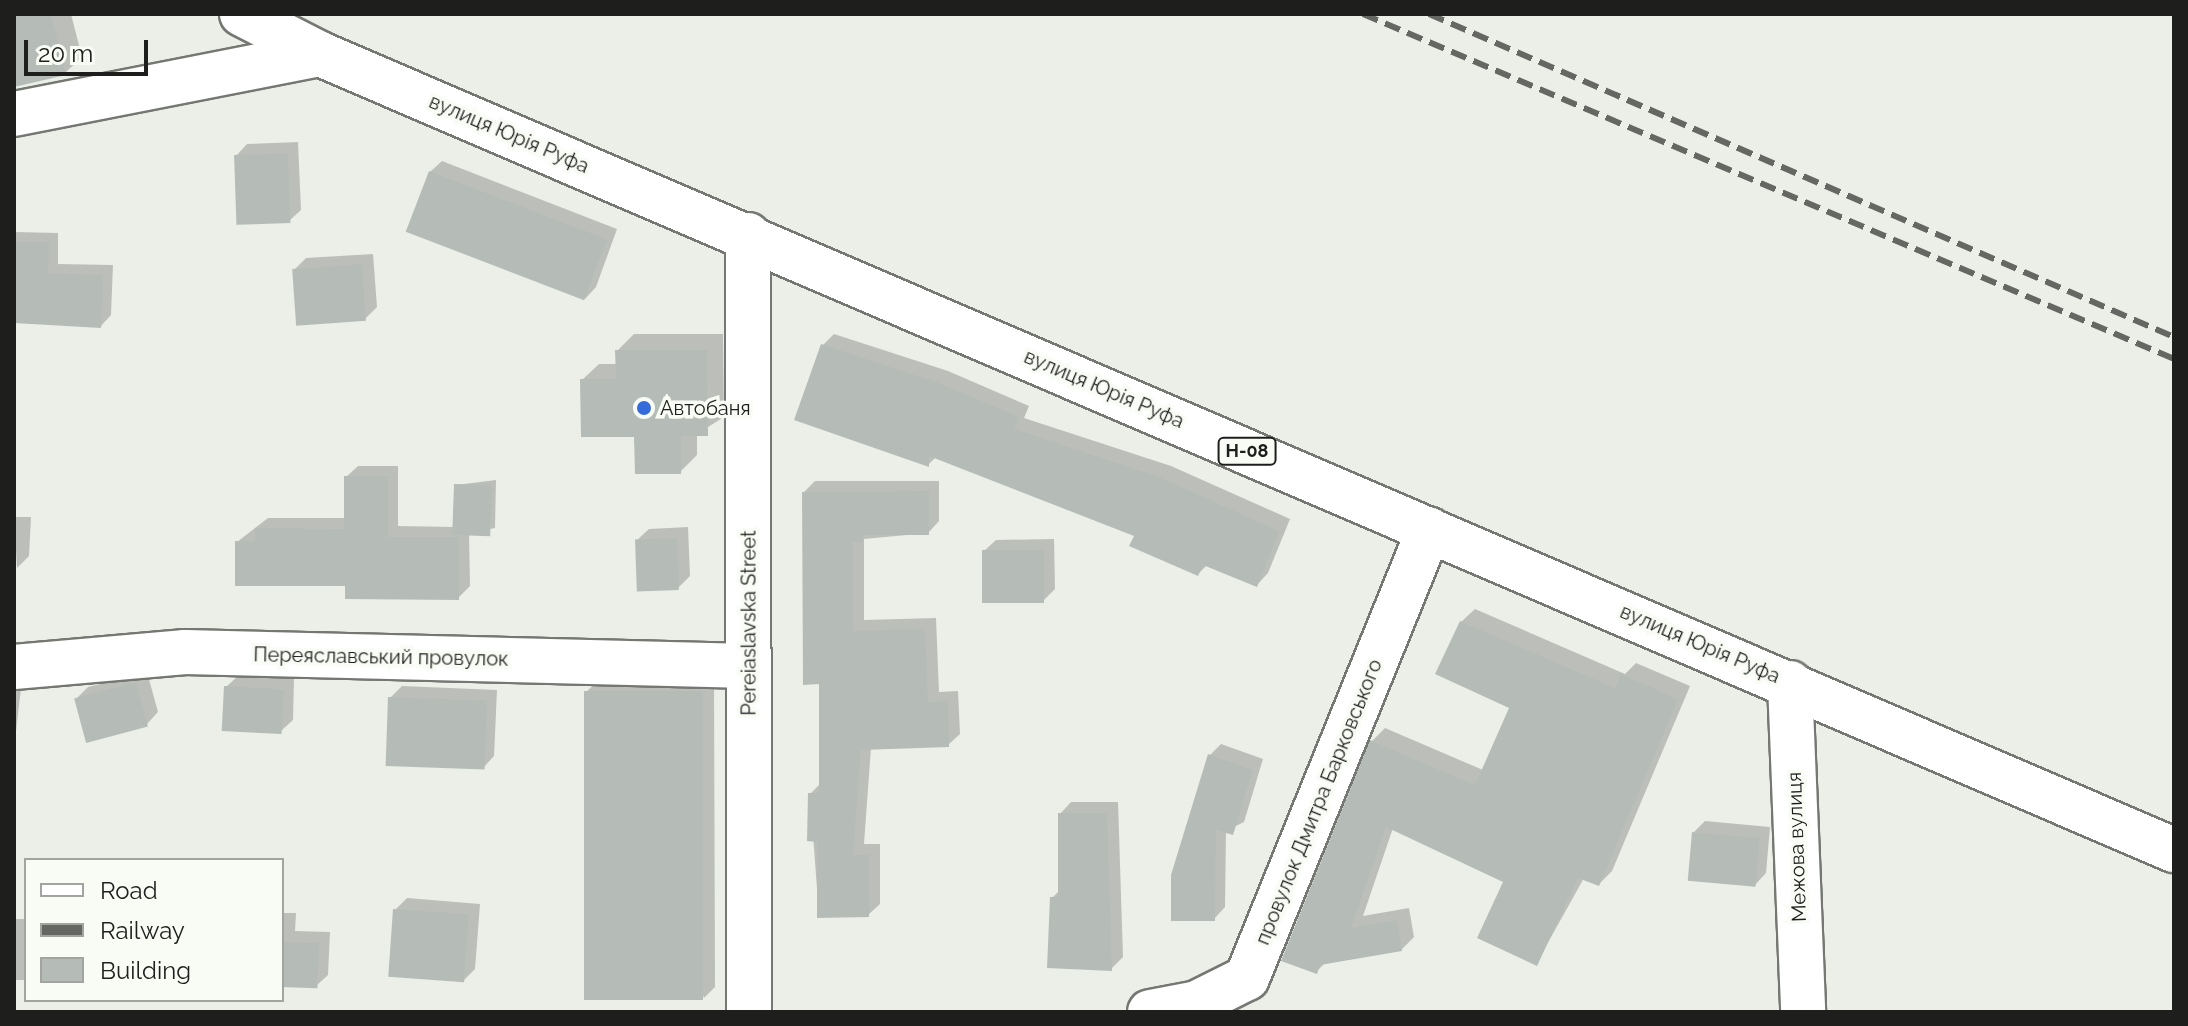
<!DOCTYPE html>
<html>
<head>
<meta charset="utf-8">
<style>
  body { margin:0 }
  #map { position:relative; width:2188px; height:1026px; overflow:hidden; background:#ebefe8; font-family:Raleway,sans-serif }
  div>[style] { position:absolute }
  .shadow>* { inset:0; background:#0003; transform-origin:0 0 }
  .building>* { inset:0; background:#b5bcb7; transform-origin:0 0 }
  .roads { filter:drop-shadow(2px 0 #757872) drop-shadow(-2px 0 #757872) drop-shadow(0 2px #757872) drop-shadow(0 -2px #757872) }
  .minor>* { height:44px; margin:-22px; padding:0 22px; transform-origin:22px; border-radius:22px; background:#fff }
  .major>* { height:44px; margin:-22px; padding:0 22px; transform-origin:22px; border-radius:22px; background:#fff }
  .rail>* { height:6px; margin-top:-3px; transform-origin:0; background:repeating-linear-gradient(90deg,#656763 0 16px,transparent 0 24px) }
  .dots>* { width:22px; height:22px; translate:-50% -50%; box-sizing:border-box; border:4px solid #f8fcf5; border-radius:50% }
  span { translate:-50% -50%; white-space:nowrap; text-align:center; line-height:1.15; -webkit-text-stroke:7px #f8fcf5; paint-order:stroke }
  .shield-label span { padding:2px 6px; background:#f8fcf5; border:2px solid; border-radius:6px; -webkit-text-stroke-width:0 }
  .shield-label { font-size:18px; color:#1e1f1d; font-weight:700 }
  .street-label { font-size:20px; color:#1e1f1d }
  .poi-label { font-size:20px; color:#1e1f1d }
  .left { translate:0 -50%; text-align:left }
  .frame { position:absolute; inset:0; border:16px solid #1e1f1d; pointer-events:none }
  .legend { position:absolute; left:24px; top:858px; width:260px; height:144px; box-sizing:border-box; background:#f8fcf5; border:2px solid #a1a49f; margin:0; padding:10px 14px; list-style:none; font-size:24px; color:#1e1f1d }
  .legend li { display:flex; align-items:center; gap:16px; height:40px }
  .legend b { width:40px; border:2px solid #a1a49f }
  .scale { position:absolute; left:24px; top:40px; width:124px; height:36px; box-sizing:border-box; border:4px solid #1e1f1d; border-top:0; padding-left:10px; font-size:24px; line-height:28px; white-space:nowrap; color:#1e1f1d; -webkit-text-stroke:6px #f8fcf5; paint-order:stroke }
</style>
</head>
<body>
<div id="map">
  <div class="shadow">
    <div style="clip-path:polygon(14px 14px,71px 14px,82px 57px,65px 73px,14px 85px)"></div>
    <div style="clip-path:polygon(298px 142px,301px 210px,289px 221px,236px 156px,247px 144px)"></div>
    <div style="clip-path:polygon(442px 161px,617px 229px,596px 287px,585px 299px,430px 172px)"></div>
    <div style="clip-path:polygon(14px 232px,58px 233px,58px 264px,113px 265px,111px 315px,101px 326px,14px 322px)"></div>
    <div style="clip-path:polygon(373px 254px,377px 307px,365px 319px,294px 270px,306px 258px)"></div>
    <div style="clip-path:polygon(634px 334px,723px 334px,724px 417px,697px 434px,697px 455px,680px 472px,582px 380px,599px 364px,617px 364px,617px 351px)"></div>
    <div style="clip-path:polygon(834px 334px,948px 371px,1029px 406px,1024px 418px,1171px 466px,1290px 519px,1268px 573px,1257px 585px,1207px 565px,1198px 574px,1136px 535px,936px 457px,928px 465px,823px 345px)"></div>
    <div style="clip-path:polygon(358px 466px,398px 466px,398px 526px,455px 527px,456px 485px,496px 480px,495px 528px,469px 533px,470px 586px,458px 598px,347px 584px,237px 542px,268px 518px,346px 518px,346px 477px)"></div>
    <div style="clip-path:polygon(815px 481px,939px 481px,939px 521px,928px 533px,864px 539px,864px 620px,936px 618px,939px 692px,958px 691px,960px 734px,948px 745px,871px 748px,864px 844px,880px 844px,880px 904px,868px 915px,819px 916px,810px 794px,821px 783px,821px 682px,804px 492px)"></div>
    <div style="clip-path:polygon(14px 517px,31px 517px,29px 556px,17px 568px)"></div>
    <div style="clip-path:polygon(688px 527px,690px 576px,678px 588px,637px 540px,649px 529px)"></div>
    <div style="clip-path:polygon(1054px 539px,1055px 589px,1043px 601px,984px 551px,996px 540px)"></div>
    <div style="clip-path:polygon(1475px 609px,1625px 674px,1636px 663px,1690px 686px,1612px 871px,1599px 884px,1584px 878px,1536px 964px,1505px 881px,1393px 828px,1363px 916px,1409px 908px,1414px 937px,1401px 950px,1326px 962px,1316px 972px,1372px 741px,1385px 728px,1483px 770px,1511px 707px,1461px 622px)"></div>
    <div style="clip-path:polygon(147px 672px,158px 712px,147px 724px,76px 699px,88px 687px)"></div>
    <div style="clip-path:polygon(238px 676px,294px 678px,293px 720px,281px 731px,226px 687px)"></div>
    <div style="clip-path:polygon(14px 680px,22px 680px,14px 748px)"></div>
    <div style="clip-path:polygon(714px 680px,715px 987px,704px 998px,586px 692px,598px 681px)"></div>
    <div style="clip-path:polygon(402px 686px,497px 690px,494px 756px,483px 768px,390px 698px)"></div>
    <div style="clip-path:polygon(1221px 744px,1263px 759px,1244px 822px,1226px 831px,1225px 907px,1214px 919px,1210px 755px)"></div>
    <div style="clip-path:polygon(1071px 802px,1118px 802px,1123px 957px,1111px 969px,1052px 898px,1060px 890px,1060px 814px)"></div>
    <div style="clip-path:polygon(1705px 821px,1770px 827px,1766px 873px,1755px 885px,1694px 832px)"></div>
    <div style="clip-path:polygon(407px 898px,480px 904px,475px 969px,463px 981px,395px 910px)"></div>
    <div style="clip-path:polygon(282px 913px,296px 913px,295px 931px,330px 932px,328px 975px,316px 986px,282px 985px)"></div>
    <div style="left:26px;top:919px;width:61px;height:12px;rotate:90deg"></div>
  </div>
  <div class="building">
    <div style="clip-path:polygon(14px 14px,51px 14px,66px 75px,14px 87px)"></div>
    <div style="left:288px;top:153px;width:70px;height:54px;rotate:88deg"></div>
    <div style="left:429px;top:171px;width:191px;height:65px;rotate:21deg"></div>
    <div style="clip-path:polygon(14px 242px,49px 242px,48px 273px,103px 275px,101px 328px,14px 323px)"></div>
    <div style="left:362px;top:264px;width:57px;height:70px;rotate:86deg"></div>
    <div style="clip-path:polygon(821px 344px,936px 382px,1019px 417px,1014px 429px,1159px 477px,1279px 531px,1257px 587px,1203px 565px,1198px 576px,1129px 546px,1134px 536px,929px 456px,929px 467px,794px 420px)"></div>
    <div style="clip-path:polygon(615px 350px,707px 350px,708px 436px,681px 436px,681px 474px,635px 474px,634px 437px,581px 437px,580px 379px,616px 379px)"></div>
    <div style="clip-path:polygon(344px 476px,388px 476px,388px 537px,459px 537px,459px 600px,345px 599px,345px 586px,235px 586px,235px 541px,255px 541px,255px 528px,344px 529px)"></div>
    <div style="left:454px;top:484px;width:38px;height:51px;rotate:2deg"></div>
    <div style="clip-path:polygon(929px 491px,929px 535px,863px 535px,863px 542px,853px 542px,853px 631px,925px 629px,928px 702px,948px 701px,949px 747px,861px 750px,853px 855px,869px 855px,869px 917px,817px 918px,817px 842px,807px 841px,808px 793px,819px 793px,819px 684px,803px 685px,802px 492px)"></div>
    <div style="left:677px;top:538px;width:52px;height:42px;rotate:88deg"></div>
    <div style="left:982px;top:550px;width:62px;height:53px"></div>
    <div style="clip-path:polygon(1460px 621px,1615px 688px,1621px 674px,1678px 699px,1599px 886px,1578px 878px,1537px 966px,1477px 938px,1503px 882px,1386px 827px,1351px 928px,1397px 920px,1402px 951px,1320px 965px,1317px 974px,1281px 961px,1370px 740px,1475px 785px,1509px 708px,1435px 674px)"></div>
    <div style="left:136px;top:682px;width:46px;height:64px;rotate:75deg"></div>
    <div style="left:224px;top:686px;width:60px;height:45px;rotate:3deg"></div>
    <div style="left:584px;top:691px;width:119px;height:309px"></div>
    <div style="left:388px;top:697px;width:99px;height:69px;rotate:2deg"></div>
    <div style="clip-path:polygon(1208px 754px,1253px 770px,1233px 835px,1216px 830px,1215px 921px,1171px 921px,1171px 875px)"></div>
    <div style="clip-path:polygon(1058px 813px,1107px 813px,1112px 971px,1047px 968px,1050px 897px,1058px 897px)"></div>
    <div style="left:1692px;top:832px;width:68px;height:49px;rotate:5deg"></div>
    <div style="left:393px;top:909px;width:76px;height:68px;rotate:4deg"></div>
    <div style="left:282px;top:942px;width:37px;height:45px;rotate:2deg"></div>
  </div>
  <div class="roads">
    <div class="minor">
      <div style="left:14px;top:114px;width:312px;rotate:-11.1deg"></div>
      <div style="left:748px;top:235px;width:777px;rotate:89.93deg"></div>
      <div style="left:14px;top:667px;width:172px;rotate:-5deg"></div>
      <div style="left:185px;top:652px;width:564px;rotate:1.42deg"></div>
      <div style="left:1790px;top:683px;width:329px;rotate:87.7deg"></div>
      <div style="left:1150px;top:1012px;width:48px;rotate:-10.8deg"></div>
      <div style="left:1197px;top:1003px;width:56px;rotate:-26.6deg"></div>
      <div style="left:1247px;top:978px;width:484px;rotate:-67.9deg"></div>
    </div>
    <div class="major">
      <div style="left:242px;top:14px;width:88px;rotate:27.1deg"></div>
      <div style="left:320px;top:54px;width:2018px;rotate:23.24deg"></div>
    </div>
  </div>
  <div class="rail">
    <div style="left:1363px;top:14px;width:881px;rotate:23.04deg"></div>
    <div style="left:1429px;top:14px;width:812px;rotate:23.44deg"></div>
  </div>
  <div class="dots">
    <div style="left:644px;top:408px;background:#356bda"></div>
  </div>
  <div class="shield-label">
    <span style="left:1247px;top:451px">Н-08</span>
  </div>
  <div class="street-label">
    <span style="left:509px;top:134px;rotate:23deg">вулиця Юрія Руфа</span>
    <span style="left:1104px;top:389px;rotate:23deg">вулиця Юрія Руфа</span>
    <span style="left:749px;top:623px;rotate:-90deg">Pereiaslavska Street</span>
    <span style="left:1700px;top:644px;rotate:23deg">вулиця Юрія Руфа</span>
    <span style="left:381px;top:657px;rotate:1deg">Переяславський провулок</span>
    <span style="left:1319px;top:802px;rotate:-68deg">провулок Дмитра Барковського</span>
    <span style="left:1797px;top:847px;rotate:-92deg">Межова вулиця</span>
  </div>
  <div class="poi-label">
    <span class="left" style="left:660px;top:408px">Автобаня</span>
  </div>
  <div class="frame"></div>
  <ul class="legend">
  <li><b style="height:10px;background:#fff"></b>Road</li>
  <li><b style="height:10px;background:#656763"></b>Railway</li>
  <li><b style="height:22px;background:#b5bcb7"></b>Building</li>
  </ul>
  <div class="scale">20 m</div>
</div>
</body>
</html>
